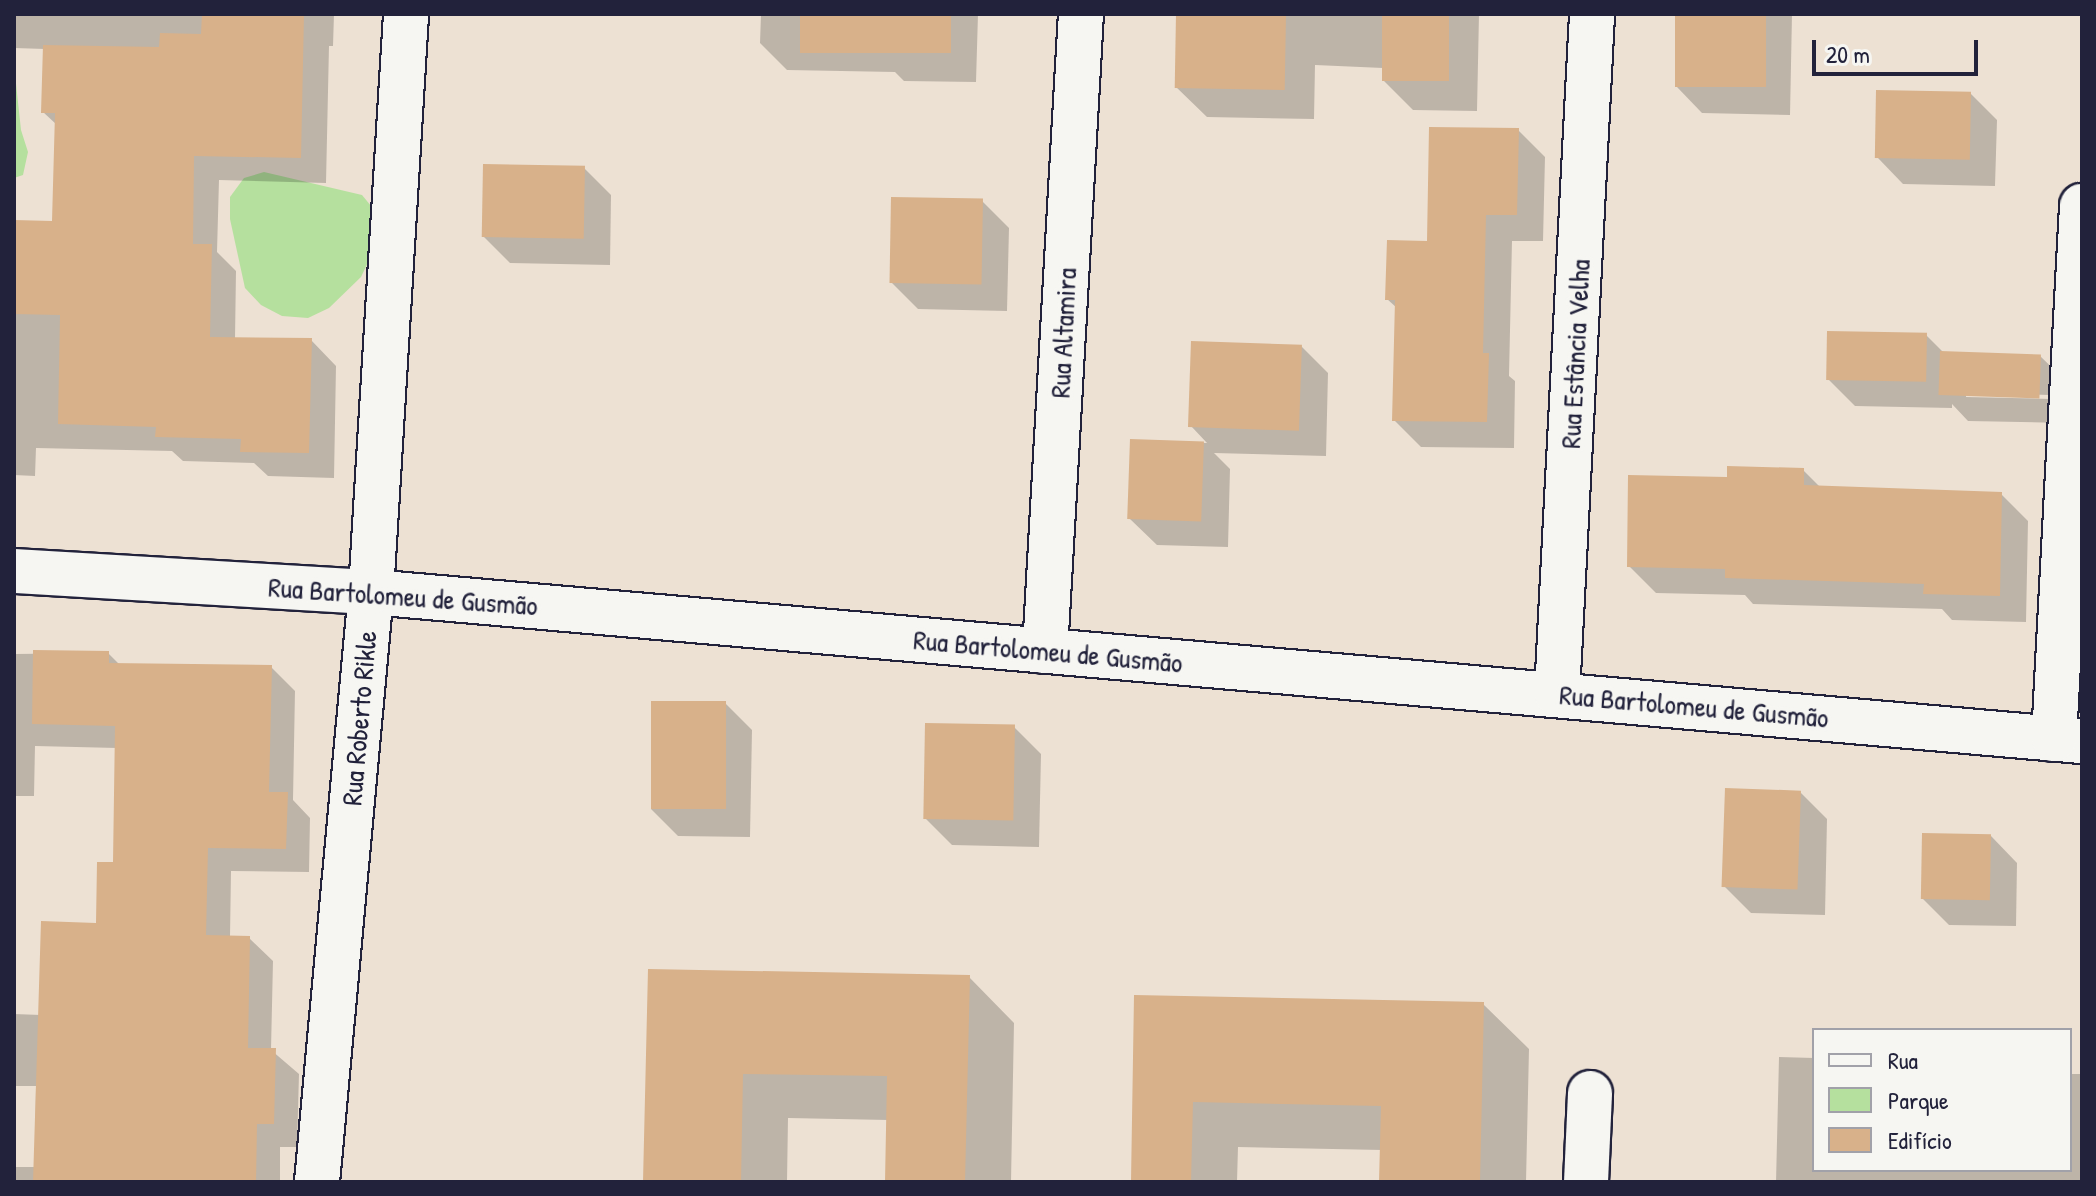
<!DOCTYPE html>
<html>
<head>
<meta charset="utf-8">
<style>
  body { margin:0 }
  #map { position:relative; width:2096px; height:1196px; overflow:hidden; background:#ede1d3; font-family:"Patrick Hand",sans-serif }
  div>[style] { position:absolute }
  .green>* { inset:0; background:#b5e09e }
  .shadow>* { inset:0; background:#0003 }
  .building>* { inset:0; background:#d8b18a; transform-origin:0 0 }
  .roads { filter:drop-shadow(2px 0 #22223b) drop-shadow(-2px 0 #22223b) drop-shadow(0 2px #22223b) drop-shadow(0 -2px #22223b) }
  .minor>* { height:44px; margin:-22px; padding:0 22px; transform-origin:22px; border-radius:22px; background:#f6f6f2 }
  span { translate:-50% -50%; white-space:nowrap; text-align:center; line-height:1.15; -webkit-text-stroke:8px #f6f6f2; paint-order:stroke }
  .street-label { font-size:28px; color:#22223b }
  .frame { position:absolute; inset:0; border:16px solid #22223b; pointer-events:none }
  .legend { position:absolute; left:1812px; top:1028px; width:260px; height:144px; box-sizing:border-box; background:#f6f6f2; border:2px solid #a1a1a9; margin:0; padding:10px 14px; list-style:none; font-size:24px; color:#22223b }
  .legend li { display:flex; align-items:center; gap:16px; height:40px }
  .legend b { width:40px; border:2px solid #a1a1a9 }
  .scale { position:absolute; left:1812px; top:40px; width:166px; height:36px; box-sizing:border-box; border:4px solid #22223b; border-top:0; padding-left:10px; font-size:24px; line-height:28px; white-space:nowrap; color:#22223b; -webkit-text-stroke:6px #f6f6f2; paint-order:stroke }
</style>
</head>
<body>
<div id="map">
  <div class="green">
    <div style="clip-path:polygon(14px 65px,21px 130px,28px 152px,23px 175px,14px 178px)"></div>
    <div style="clip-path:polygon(264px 172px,362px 195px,376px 212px,371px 256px,361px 277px,329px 308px,308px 318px,282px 316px,261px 305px,245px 288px,230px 219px,230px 197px,244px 178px)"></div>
  </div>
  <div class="shadow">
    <div style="clip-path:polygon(14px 14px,334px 14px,333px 46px,329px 46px,326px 183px,219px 180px,217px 252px,236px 271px,235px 339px,311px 340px,336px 366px,334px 478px,268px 476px,254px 463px,183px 461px,172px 451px,36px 448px,35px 476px,14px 475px,14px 222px,54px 223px,57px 125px,43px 112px,45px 49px,14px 48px)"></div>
    <div style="clip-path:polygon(761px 14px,978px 14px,976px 82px,904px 81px,895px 72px,787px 70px,760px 43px)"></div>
    <div style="clip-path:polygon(1178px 14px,1479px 14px,1477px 111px,1413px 110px,1383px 80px,1383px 68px,1315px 65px,1314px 119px,1207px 117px,1176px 87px)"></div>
    <div style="clip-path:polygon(1677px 14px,1792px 14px,1790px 115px,1702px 113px,1676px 86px)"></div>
    <div style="clip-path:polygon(1970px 93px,1997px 120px,1995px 186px,1903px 184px,1877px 157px)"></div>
    <div style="clip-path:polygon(1518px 130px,1545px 157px,1543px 241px,1512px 241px,1509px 376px,1515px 381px,1514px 448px,1421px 447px,1394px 420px,1397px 308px,1387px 299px)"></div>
    <div style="clip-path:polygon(584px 168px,611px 195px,610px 265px,510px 263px,483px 236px)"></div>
    <div style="clip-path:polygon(982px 201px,1009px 228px,1007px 311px,918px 309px,891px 282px)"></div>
    <div style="clip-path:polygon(evenodd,1926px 335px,1944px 353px,2040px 356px,2067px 382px,2066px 423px,1968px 421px,1952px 404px,1952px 408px,1855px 406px,1828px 379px,1926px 335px,1966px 393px,2050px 395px,2050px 399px,1966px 397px,1966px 393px)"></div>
    <div style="clip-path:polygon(1301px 346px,1328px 373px,1326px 456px,1214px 453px,1230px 469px,1228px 547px,1157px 545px,1130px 519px,1132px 441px,1207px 443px,1191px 426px)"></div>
    <div style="clip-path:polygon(1803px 470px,1820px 487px,2001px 494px,2028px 521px,2026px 622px,1952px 620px,1942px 609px,1753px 604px,1745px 595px,1656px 593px,1629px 566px,1729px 479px)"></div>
    <div style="clip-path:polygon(108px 653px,120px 665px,271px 667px,295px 691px,293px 800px,310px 818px,309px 872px,231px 871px,230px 937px,249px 938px,273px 961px,271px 1050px,299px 1074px,297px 1147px,280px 1147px,280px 1182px,14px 1182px,14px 1167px,35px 1167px,36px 1086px,14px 1086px,14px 1014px,41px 1015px,98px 925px,115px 864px,117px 748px,35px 746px,34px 796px,14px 796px,14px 654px)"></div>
    <div style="clip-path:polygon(725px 703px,752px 730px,750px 837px,678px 836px,651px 809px)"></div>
    <div style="clip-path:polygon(1014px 727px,1041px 754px,1039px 847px,952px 845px,925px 818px)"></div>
    <div style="clip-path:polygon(1800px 792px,1827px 819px,1825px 915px,1751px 913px,1724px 886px)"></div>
    <div style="clip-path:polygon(1991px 836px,2017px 863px,2016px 926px,1949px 925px,1922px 898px)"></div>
    <div style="clip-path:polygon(650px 971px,969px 977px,1014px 1023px,1011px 1182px,887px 1182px,888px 1120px,788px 1118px,787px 1182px,645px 1182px)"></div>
    <div style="clip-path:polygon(1136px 997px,1483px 1004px,1529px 1049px,1526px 1182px,1381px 1182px,1382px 1150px,1238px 1147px,1237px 1182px,1133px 1182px)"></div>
    <div style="clip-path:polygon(1779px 1057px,1814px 1058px,1814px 1170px,2070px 1170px,2070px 1074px,2082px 1074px,2082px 1182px,1776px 1182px)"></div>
  </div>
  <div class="building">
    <div style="clip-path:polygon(202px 14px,304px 14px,301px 158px,194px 156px,193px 244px,212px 244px,210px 337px,312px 338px,309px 453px,240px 452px,241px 439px,155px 437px,156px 427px,58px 424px,60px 315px,14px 314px,14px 220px,52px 221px,55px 113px,41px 113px,43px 45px,159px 47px,160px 33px,201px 34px)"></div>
    <div style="left:800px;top:14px;width:151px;height:39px"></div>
    <div style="left:1176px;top:14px;width:110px;height:74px;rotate:1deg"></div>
    <div style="left:1382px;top:14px;width:67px;height:67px"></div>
    <div style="left:1675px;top:14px;width:91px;height:73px"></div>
    <div style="left:1876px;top:90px;width:95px;height:68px;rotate:1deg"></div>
    <div style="clip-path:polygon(1429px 127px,1519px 128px,1517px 215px,1486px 215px,1483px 353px,1489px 353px,1487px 422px,1392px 421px,1395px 300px,1385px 300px,1387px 240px,1427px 241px)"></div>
    <div style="left:483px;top:164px;width:102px;height:73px;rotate:1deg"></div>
    <div style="left:891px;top:197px;width:92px;height:86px;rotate:1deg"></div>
    <div style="left:1827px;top:331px;width:100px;height:49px;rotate:1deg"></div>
    <div style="left:1191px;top:341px;width:111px;height:86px;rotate:2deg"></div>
    <div style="left:1940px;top:351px;width:101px;height:44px;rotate:2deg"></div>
    <div style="left:1130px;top:439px;width:74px;height:80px;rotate:2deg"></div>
    <div style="clip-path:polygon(1727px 466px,1804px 468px,1804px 485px,2002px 492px,2000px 596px,1923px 594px,1924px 584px,1725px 578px,1725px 569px,1627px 567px,1628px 475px,1727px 477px)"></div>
    <div style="clip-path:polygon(33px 650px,109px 651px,109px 663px,272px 665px,269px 792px,288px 792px,286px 849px,208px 848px,206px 935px,250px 936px,248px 1048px,276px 1048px,274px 1124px,257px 1124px,256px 1182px,33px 1182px,41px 921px,96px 923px,97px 862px,113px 862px,115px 726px,32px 724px)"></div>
    <div style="left:651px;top:701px;width:75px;height:108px"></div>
    <div style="left:925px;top:723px;width:90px;height:96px;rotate:1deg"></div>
    <div style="left:1725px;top:788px;width:76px;height:99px;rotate:2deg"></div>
    <div style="left:1922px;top:833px;width:69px;height:66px;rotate:1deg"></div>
    <div style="clip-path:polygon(648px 969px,970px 975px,965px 1182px,885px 1182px,887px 1076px,743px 1074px,741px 1182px,643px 1182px)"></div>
    <div style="clip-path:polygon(1134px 995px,1484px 1002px,1480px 1182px,1379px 1182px,1381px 1106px,1193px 1102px,1191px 1182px,1131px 1182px)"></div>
  </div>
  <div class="roads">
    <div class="minor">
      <div style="left:14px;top:571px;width:358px;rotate:3.4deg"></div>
      <div style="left:371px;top:592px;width:1717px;rotate:4.98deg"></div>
      <div style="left:1045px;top:651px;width:638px;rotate:-86.77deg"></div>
      <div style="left:1557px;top:694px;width:681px;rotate:-87.05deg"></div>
      <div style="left:2054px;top:739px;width:534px;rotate:-86.99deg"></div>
      <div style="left:317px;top:1182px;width:592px;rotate:-84.77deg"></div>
      <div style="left:371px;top:592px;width:579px;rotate:-86.53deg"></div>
      <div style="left:1586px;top:1182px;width:89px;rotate:-87.4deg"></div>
    </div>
  </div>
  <div class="street-label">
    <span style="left:1063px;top:333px;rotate:-87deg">Rua Altamira</span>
    <span style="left:1575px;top:354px;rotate:-87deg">Rua Estância Velha</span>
    <span style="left:403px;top:596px;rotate:4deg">Rua Bartolomeu de Gusmão</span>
    <span style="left:1048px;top:651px;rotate:5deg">Rua Bartolomeu de Gusmão</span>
    <span style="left:1694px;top:706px;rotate:5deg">Rua Bartolomeu de Gusmão</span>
    <span style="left:359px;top:718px;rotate:-85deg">Rua Roberto Rikle</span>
  </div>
  <div class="frame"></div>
  <ul class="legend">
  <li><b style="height:10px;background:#f6f6f2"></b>Rua</li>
  <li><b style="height:22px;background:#b5e09e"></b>Parque</li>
  <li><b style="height:22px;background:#d8b18a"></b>Edifício</li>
  </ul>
  <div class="scale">20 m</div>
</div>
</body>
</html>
